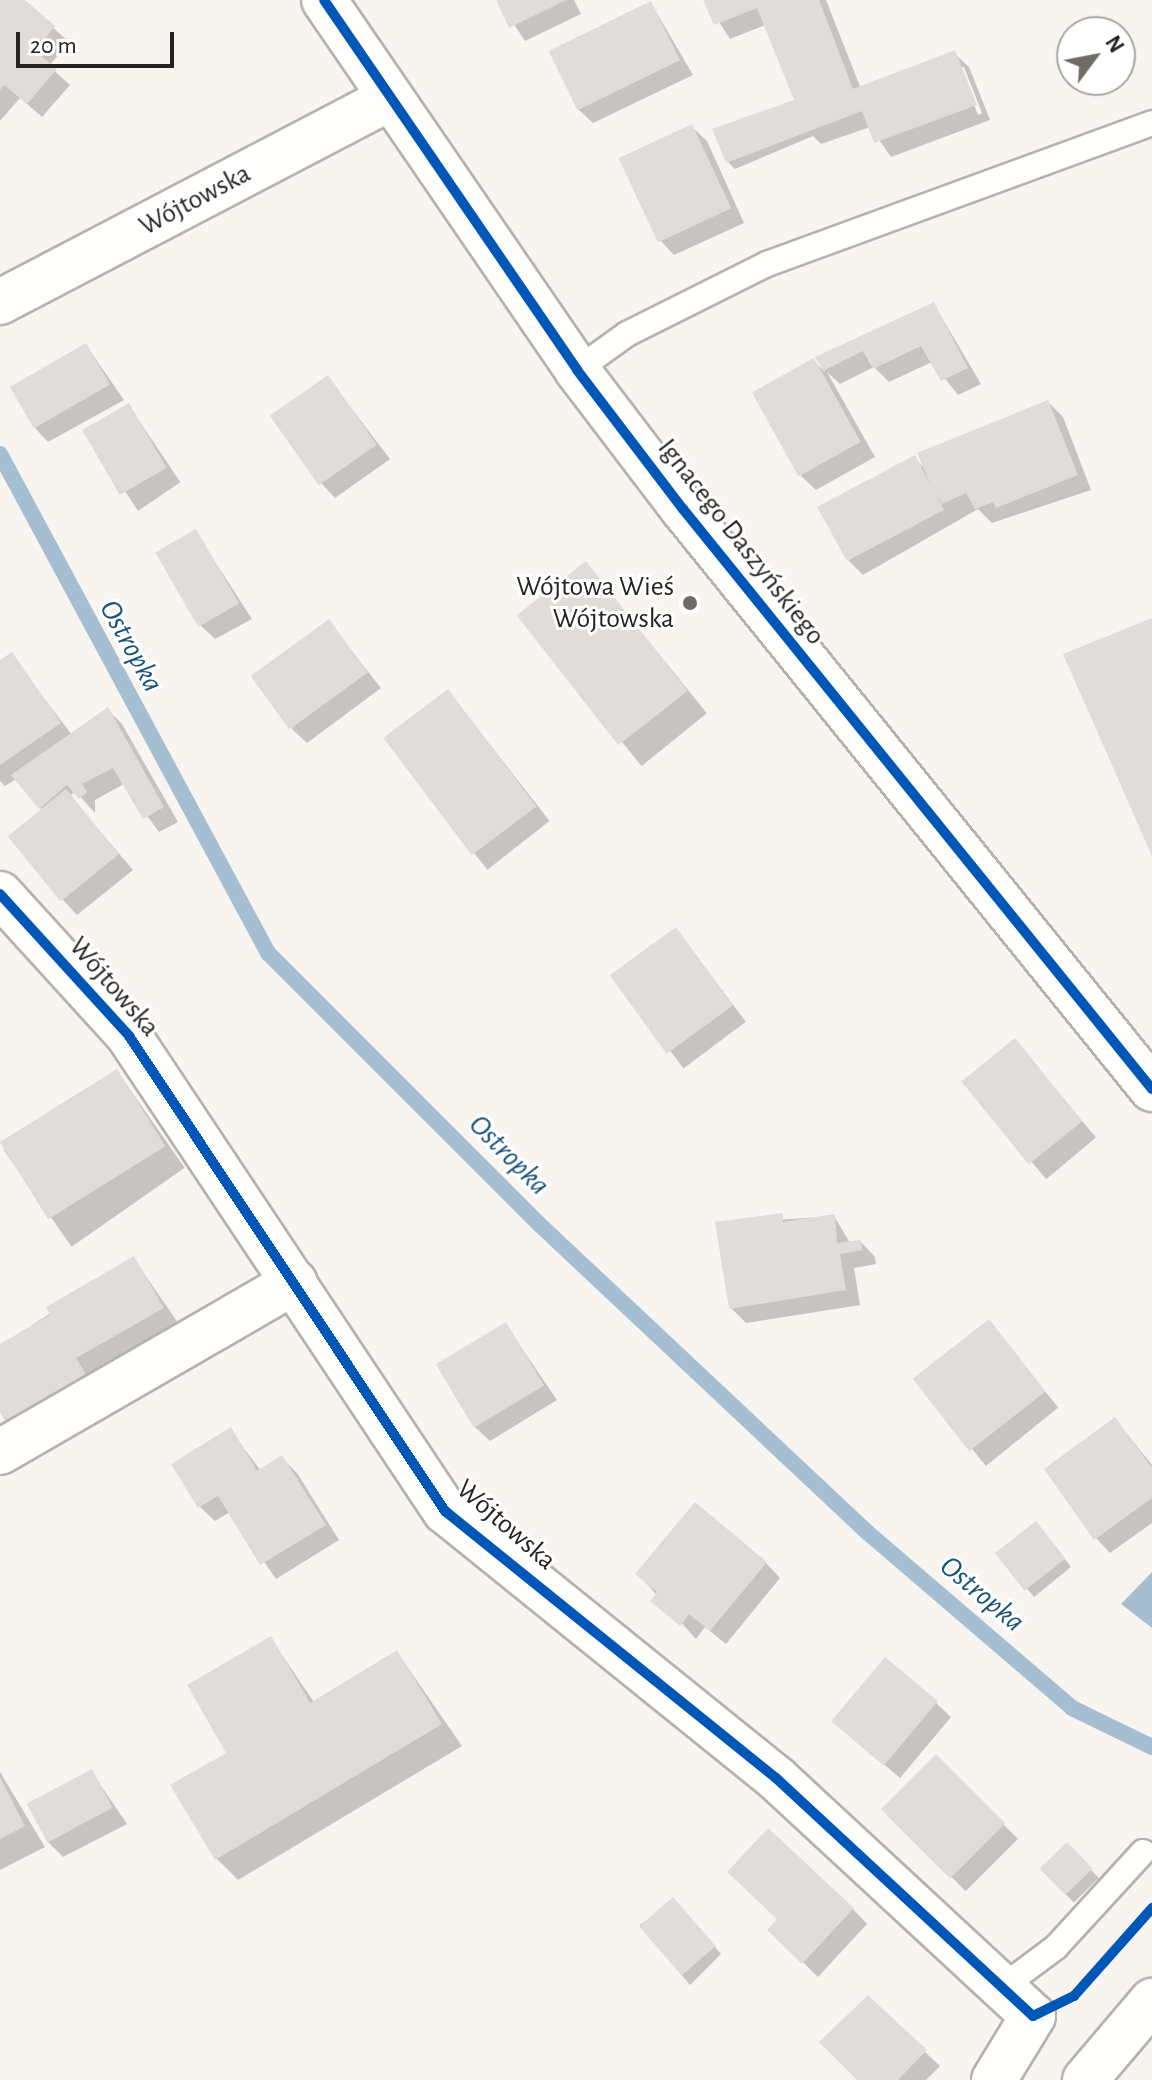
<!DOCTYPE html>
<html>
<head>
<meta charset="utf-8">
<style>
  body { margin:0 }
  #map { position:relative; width:1152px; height:2080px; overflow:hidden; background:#f8f5f0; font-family:"Alegreya Sans",sans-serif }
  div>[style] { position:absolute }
  .water>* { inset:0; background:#a5bed1 }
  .shadow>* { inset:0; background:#0003; transform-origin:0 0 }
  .stream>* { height:16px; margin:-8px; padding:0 8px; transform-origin:8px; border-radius:8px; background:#a5bed1 }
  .building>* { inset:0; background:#e0dcda; transform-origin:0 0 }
  .roads { filter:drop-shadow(2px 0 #b5b2af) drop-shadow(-2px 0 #b5b2af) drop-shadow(0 2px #b5b2af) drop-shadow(0 -2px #b5b2af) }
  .service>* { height:24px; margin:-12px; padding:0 12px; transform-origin:12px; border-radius:12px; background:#fefefd }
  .minor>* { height:44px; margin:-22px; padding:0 22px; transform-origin:22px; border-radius:22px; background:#fefefd }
  .secondary>* { height:44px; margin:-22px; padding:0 22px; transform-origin:22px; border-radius:22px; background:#fefefd }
  .primary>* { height:44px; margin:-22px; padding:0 22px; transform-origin:22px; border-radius:22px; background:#fefefd }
  .cycleway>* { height:10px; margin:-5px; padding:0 5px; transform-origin:5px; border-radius:5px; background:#0057b8 }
  .dots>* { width:22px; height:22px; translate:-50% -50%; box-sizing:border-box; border:4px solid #fff; border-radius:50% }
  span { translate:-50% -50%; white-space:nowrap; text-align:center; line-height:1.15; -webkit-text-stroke:6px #fff; paint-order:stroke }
  .street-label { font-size:28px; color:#25231f }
  .poi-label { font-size:28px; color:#25231f }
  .right { translate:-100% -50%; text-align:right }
  .water-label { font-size:30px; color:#17537b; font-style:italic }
  .north { position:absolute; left:1056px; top:16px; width:80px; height:80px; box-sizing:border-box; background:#fff; border:2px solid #a8a7a5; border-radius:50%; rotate:58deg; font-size:22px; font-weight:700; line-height:32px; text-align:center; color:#25231f }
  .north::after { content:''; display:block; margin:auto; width:28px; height:36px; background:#6f6c68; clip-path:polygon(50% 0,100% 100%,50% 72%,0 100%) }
  .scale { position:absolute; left:16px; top:32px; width:158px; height:36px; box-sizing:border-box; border:4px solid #25231f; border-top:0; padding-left:10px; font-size:24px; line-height:28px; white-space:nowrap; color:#25231f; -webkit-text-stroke:6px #fff; paint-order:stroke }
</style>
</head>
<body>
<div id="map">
  <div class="water">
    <div style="clip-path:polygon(1152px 1572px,1152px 1628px,1121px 1604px)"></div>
  </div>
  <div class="shadow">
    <div style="clip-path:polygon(0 0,22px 0,69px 42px,49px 66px,70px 85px,42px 117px,20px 98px,0 121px)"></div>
    <div style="clip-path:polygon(498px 0,574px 0,581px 14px,525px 41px)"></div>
    <div style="clip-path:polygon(evenodd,705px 0,826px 0,861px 89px,954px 53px,969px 67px,990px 120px,891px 157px,870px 127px,821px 144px,813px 136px,735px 169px,728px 162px,799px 111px,765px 25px,730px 39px,705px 0,959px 67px,964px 67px,982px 113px,978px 115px,959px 67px)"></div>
    <div style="clip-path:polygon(651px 3px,693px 75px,593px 123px,578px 109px)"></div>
    <div style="clip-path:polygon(692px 127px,707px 141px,744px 223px,674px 255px,660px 240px)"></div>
    <div style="clip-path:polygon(934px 304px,981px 384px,958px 395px,932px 362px,889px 382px,874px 367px,840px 384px,827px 372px,875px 457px,816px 490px,801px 476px,813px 361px,825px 372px,818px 358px)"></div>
    <div style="clip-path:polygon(86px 345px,124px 400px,48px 442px,34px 427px)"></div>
    <div style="clip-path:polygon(328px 378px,390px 459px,335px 498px,321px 483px)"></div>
    <div style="clip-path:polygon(1048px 402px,1063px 417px,1091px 490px,992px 523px,978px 509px,863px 575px,848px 560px,914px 458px,926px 470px)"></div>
    <div style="left:129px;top:406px;width:92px;height:51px;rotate:56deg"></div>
    <div style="clip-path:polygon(195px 531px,252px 619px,215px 639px,200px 625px)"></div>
    <div style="left:586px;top:564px;width:192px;height:84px;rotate:51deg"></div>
    <div style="clip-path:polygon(1152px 620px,1152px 851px,1065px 655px)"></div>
    <div style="clip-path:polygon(328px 621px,381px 688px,307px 743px,292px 729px)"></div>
    <div style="clip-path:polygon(11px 655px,72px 735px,108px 710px,122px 724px,178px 822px,159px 832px,124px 784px,95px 800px,95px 813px,75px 791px,70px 796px,133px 870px,77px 915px,63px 900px,43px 811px,16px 779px,5px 786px,0 781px,0 663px)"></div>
    <div style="left:448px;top:691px;width:165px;height:79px;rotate:52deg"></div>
    <div style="left:676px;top:929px;width:116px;height:78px;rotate:53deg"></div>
    <div style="left:1015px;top:1041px;width:126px;height:65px;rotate:50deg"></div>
    <div style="left:117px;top:1071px;width:118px;height:138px;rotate:55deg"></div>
    <div style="clip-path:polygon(834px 1216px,850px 1243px,861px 1242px,875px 1257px,876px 1264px,854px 1268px,860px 1305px,746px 1323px,731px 1308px,717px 1224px)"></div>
    <div style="clip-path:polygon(134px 1259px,183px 1330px,96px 1379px,0 1408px,0 1346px)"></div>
    <div style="left:989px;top:1322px;width:110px;height:93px;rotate:51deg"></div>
    <div style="clip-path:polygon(506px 1325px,557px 1400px,490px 1441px,475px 1427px)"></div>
    <div style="clip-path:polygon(1115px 1419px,1152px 1465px,1152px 1523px,1110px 1553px,1096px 1538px)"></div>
    <div style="clip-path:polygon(230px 1430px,261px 1471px,282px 1458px,297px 1473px,339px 1540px,276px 1579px,230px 1512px,215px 1521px,200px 1507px)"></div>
    <div style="clip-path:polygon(1043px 1531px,1071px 1567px,1034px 1597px,998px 1554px)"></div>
    <div style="clip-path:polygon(766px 1563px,780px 1578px,726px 1644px,705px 1627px,696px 1639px,638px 1574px)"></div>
    <div style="clip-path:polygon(271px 1639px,314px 1702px,397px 1652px,462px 1746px,238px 1880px,217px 1859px,229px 1753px)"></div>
    <div style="clip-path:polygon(936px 1703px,951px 1717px,900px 1778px,849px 1735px)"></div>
    <div style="left:936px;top:1757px;width:116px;height:74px;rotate:45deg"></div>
    <div style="clip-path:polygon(91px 1771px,127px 1824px,63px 1857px,48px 1842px)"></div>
    <div style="clip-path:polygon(0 1772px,45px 1847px,0 1870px)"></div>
    <div style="left:1067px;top:1845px;width:46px;height:35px;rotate:46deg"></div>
    <div style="clip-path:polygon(680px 1907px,721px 1954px,690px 1985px,640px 1924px)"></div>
    <div style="clip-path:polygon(853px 1909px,867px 1924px,818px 1977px,770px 1930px,780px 1919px)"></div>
    <div style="clip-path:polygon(925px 2052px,940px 2066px,926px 2080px,860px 2080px)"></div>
  </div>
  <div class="stream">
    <div style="left:0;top:454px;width:566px;rotate:61.76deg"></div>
    <div style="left:268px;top:953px;width:383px;rotate:45deg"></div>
    <div style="left:539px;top:1224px;width:450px;rotate:43.2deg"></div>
    <div style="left:867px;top:1532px;width:270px;rotate:40.6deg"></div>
    <div style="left:1072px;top:1708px;width:89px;rotate:26deg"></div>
  </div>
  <div class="building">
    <div style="clip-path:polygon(0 0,25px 0,55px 26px,35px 51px,57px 69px,27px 104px,4px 85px,0 90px)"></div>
    <div style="clip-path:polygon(496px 0,566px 0,509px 28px)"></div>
    <div style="clip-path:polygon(703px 0,819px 0,853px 89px,955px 50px,977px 105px,874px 143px,862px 111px,726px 163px,712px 129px,794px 100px,757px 8px,714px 25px)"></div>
    <div style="left:651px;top:1px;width:66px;height:114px;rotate:64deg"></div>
    <div style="left:692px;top:124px;width:93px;height:81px;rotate:65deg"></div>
    <div style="clip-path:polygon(934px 302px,968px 368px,941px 381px,921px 346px,873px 369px,863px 351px,823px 371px,815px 357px)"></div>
    <div style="left:86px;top:343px;width:48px;height:88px;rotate:60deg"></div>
    <div style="left:814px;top:358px;width:96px;height:71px;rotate:61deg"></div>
    <div style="left:328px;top:375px;width:85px;height:71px;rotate:55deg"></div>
    <div style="clip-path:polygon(1048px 400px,1078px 475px,996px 508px,993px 502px,975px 509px,966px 493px,942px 504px,935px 492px,944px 510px,847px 561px,817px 507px,915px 455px,931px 486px,917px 453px)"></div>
    <div style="left:129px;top:403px;width:75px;height:54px;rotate:60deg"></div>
    <div style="left:196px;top:529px;width:86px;height:47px;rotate:60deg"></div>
    <div style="left:586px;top:561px;width:165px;height:88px;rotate:52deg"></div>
    <div style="clip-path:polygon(1152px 618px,1152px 856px,1063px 654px)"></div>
    <div style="left:329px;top:619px;width:66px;height:97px;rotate:54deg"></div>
    <div style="clip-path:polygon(12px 652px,61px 723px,0 765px,0 660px)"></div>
    <div style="left:448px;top:689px;width:147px;height:81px;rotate:53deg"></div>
    <div style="clip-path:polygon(108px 707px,164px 807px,143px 819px,113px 768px,82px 784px,87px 792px,79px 799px,67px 785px,39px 809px,11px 775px)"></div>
    <div style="left:66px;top:789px;width:84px;height:75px;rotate:51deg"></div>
    <div style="left:676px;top:927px;width:97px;height:82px;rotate:54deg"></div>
    <div style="left:1015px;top:1038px;width:107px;height:69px;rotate:51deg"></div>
    <div style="left:117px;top:1069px;width:91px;height:138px;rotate:58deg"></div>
    <div style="clip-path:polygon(783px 1213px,783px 1222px,835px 1214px,837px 1243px,861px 1240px,862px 1250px,840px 1254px,846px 1290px,729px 1309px,715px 1222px)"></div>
    <div style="clip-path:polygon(134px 1256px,164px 1308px,76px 1358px,90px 1381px,8px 1427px,0 1412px,0 1344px,50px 1315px,46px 1307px)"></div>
    <div style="left:989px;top:1319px;width:92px;height:97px;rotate:52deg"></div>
    <div style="left:506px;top:1322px;width:74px;height:82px;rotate:59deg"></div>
    <div style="clip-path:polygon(1115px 1417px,1152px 1468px,1152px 1498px,1094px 1540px,1044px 1469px)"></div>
    <div style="clip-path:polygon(231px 1427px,257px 1471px,282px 1455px,326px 1525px,260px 1565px,218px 1496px,198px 1508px,171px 1464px)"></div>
    <div style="clip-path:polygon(695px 1502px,767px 1562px,710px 1631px,689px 1614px,680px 1626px,650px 1601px,657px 1592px,635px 1574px)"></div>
    <div style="left:1036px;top:1521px;width:48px;height:52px;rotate:52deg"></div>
    <div style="clip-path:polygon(271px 1636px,310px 1703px,397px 1650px,442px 1724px,215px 1860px,170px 1785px,226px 1753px,187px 1685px)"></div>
    <div style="left:885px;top:1657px;width:69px;height:84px;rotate:40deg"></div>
    <div style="left:936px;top:1754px;width:98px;height:78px;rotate:45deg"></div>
    <div style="left:92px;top:1769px;width:44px;height:74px;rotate:62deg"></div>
    <div style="clip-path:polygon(0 1777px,25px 1826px,0 1839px)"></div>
    <div style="clip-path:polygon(768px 1828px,854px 1908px,802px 1964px,767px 1930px,777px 1919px,727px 1872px)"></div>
    <div style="left:1067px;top:1842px;width:37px;height:38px;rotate:46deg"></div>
    <div style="left:673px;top:1897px;width:65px;height:45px;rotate:49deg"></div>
    <div style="clip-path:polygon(868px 1995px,927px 2050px,898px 2080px,857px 2080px,819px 2042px)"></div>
  </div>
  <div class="roads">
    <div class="service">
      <div style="left:577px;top:370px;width:62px;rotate:-35.8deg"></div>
      <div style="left:627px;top:334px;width:157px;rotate:-26.6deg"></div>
      <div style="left:767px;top:264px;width:410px;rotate:-20.1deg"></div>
      <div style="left:1001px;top:1988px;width:69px;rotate:-36.7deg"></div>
      <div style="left:1056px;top:1947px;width:129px;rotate:-47.5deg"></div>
    </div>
    <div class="minor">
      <div style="left:0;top:302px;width:439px;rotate:-27.6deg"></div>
      <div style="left:0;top:894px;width:192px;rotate:47.7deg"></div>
      <div style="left:129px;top:1036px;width:571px;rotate:56.37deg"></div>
      <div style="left:445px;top:1511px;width:425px;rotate:38.9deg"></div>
      <div style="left:776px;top:1778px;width:350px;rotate:42.8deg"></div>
      <div style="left:1033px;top:2016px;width:75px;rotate:121.4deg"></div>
      <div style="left:0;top:1452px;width:340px;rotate:-30deg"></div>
    </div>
    <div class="secondary">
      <div style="left:324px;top:0;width:448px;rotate:55.6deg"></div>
      <div style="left:577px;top:370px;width:175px;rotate:52.7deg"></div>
      <div style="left:683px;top:509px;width:746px;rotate:51.04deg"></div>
    </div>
    <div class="primary">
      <div style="left:1085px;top:2080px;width:104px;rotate:-49.7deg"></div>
    </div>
  </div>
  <div class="cycleway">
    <div style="left:324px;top:0;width:448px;rotate:55.6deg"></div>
    <div style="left:577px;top:370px;width:175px;rotate:52.7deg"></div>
    <div style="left:683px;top:509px;width:746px;rotate:51.04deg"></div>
    <div style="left:0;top:894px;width:192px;rotate:47.7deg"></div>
    <div style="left:129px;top:1036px;width:571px;rotate:56.37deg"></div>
    <div style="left:445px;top:1511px;width:425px;rotate:38.9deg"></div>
    <div style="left:776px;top:1778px;width:350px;rotate:42.8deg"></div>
    <div style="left:1033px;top:2016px;width:46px;rotate:-26deg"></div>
    <div style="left:1074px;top:1996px;width:118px;rotate:-48.4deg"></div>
  </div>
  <div class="dots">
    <div style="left:690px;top:603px;background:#6f6c68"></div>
  </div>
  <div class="street-label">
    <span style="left:195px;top:200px;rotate:-28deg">Wójtowska</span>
    <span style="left:741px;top:542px;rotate:52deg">Ignacego Daszyńskiego</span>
    <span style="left:114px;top:987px;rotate:49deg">Wójtowska</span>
    <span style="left:506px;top:1525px;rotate:41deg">Wójtowska</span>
  </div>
  <div class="poi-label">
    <span class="right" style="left:674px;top:603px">Wójtowa Wieś<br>Wójtowska</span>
  </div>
  <div class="water-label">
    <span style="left:131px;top:646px;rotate:61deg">Ostropka</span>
    <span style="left:509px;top:1155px;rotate:45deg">Ostropka</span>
    <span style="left:982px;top:1594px;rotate:40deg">Ostropka</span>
  </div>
  <div class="north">N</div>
  <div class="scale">20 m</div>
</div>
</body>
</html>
